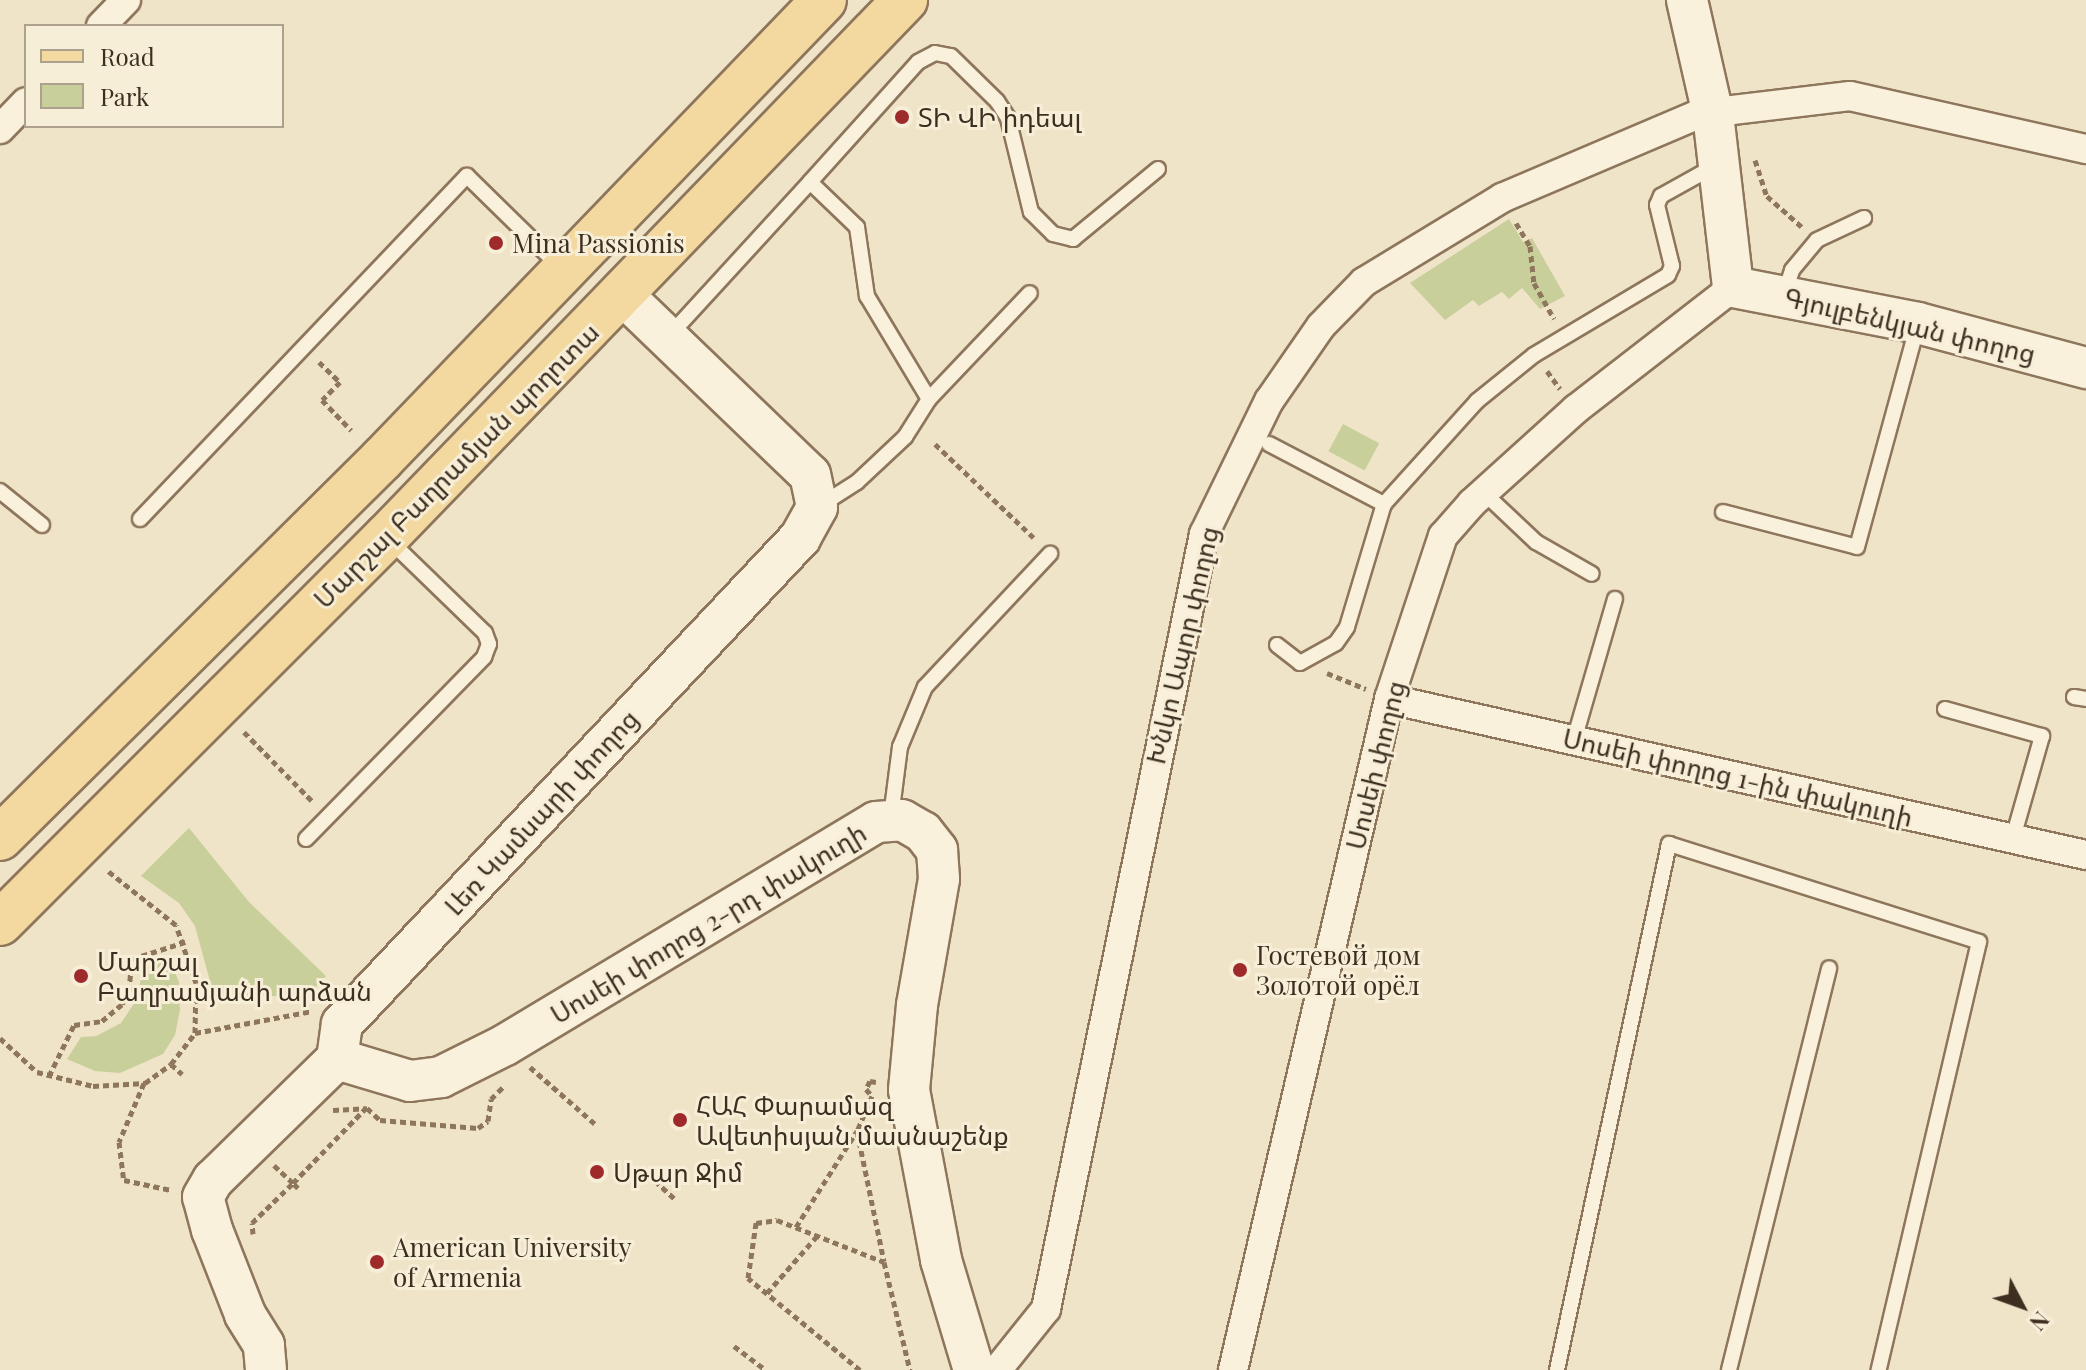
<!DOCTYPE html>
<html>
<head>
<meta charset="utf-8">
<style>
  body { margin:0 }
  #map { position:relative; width:2086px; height:1370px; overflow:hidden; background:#f0e4c8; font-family:"Playfair Display","Noto Sans Armenian",serif }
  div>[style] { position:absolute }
  .green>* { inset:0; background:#c9cf9b; transform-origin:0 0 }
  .path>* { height:5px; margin-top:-2.5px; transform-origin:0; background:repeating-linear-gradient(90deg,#8d765c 0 6px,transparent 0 10px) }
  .roads { filter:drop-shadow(2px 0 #8d765c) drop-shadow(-2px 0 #8d765c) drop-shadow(0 2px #8d765c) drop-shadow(0 -2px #8d765c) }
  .lane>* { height:14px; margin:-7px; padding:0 7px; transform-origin:7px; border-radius:7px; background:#faf1dc }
  .street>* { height:28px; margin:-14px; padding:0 14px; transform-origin:14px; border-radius:14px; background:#faf1dc }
  .secondary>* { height:40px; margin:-20px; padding:0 20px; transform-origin:20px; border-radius:20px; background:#faf1dc }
  .primary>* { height:44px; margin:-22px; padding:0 22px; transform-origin:22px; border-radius:22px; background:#f3d9a0 }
  .dots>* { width:22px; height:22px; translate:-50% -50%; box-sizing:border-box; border:4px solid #f7eed8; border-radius:50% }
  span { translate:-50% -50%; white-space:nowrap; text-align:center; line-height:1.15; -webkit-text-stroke:6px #f7eed8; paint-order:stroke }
  .poi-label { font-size:26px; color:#3d2e20 }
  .left { translate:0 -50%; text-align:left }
  .street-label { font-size:26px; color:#3d2e20 }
  .legend { position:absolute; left:24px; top:24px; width:260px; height:104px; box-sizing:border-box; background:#f7eed8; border:2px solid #ada18e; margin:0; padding:10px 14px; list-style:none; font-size:24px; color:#3d2e20 }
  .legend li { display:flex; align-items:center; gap:16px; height:40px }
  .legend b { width:40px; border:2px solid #ada18e }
  .north { position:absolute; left:1982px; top:1266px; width:80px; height:80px; -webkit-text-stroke:6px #f7eed8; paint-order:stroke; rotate:131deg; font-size:22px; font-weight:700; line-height:32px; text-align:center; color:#3d2e20 }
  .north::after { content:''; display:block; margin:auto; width:28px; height:36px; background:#3d2e20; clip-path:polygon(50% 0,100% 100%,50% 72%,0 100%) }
</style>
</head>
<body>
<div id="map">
  <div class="green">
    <div style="clip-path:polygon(1509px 219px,1523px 242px,1532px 238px,1565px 296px,1540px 309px,1522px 288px,1509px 299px,1502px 292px,1479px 306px,1473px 300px,1445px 320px,1410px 283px)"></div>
    <div style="left:1343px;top:424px;width:41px;height:31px;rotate:28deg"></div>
    <div style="clip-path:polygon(189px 828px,249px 902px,326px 976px,307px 996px,214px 996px,195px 926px,179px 903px,141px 876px)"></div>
    <div style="clip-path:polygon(168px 956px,179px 982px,180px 1010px,175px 1035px,163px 1054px,120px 1073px,95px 1071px,67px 1059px,81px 1037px,96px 1036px,121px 1023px,137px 999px,143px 968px)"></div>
  </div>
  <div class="path">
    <div style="left:1755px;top:160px;width:38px;rotate:72deg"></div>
    <div style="left:1767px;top:196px;width:48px;rotate:41.6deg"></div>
    <div style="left:1516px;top:223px;width:27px;rotate:59deg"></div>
    <div style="left:1530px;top:246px;width:37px;rotate:84deg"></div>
    <div style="left:1534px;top:283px;width:41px;rotate:60.9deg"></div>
    <div style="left:319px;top:362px;width:29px;rotate:44deg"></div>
    <div style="left:340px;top:382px;width:25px;rotate:135deg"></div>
    <div style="left:322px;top:400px;width:42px;rotate:46deg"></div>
    <div style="left:1547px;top:371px;width:22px;rotate:54deg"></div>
    <div style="left:935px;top:444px;width:138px;rotate:43.5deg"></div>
    <div style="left:1327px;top:673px;width:42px;rotate:22.3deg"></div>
    <div style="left:244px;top:732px;width:98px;rotate:45.4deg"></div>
    <div style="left:195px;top:1033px;width:119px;rotate:-10.6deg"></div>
    <div style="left:0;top:1038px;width:50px;rotate:42.6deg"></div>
    <div style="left:37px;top:1072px;width:58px;rotate:14deg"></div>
    <div style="left:93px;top:1086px;width:52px;rotate:-3.3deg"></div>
    <div style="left:145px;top:1083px;width:32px;rotate:-36deg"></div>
    <div style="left:171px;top:1064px;width:39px;rotate:-52deg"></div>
    <div style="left:195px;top:1033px;width:50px;rotate:-88.9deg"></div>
    <div style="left:196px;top:983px;width:61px;rotate:-109deg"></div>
    <div style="left:176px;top:925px;width:87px;rotate:-141.5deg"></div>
    <div style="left:171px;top:1064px;width:15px;rotate:42deg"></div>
    <div style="left:530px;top:1067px;width:86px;rotate:41.2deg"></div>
    <div style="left:49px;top:1076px;width:57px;rotate:-63.9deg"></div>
    <div style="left:74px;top:1025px;width:28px;rotate:-8deg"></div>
    <div style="left:102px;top:1021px;width:26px;rotate:-40deg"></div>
    <div style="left:122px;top:1004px;width:15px;rotate:-62deg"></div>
    <div style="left:129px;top:991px;width:32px;rotate:-85deg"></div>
    <div style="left:132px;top:959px;width:56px;rotate:-17.8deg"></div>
    <div style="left:876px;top:1082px;width:6px;rotate:-171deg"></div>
    <div style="left:870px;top:1081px;width:9px;rotate:117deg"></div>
    <div style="left:866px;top:1089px;width:9px;rotate:49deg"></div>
    <div style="left:872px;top:1096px;width:38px;rotate:113deg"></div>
    <div style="left:857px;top:1131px;width:133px;rotate:78.3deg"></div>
    <div style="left:144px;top:1083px;width:64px;rotate:113deg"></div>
    <div style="left:119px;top:1142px;width:38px;rotate:83deg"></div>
    <div style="left:124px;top:1180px;width:48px;rotate:12deg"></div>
    <div style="left:333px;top:1110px;width:34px;rotate:-3deg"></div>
    <div style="left:367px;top:1108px;width:18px;rotate:43deg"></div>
    <div style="left:380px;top:1120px;width:98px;rotate:4.7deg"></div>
    <div style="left:478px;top:1128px;width:12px;rotate:-35deg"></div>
    <div style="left:488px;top:1121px;width:22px;rotate:-82deg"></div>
    <div style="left:491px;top:1099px;width:17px;rotate:-45deg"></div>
    <div style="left:640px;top:1167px;width:49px;rotate:42.5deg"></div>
    <div style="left:298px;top:1188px;width:7px;rotate:-135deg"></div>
    <div style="left:293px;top:1183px;width:105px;rotate:-45.8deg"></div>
    <div style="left:796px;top:1227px;width:114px;rotate:-57.6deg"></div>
    <div style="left:253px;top:1234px;width:11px;rotate:-95deg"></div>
    <div style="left:252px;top:1223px;width:57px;rotate:-44.3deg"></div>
    <div style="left:293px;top:1183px;width:26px;rotate:-137deg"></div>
    <div style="left:767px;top:1293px;width:76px;rotate:-48.7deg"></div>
    <div style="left:734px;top:1346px;width:40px;rotate:37deg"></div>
    <div style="left:860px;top:1370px;width:145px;rotate:-140.6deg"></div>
    <div style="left:748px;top:1278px;width:56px;rotate:-81.7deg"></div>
    <div style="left:756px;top:1223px;width:21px;rotate:-8deg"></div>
    <div style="left:777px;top:1220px;width:115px;rotate:21.4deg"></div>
    <div style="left:884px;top:1262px;width:111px;rotate:76.5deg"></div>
  </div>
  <div class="roads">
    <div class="lane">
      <div style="left:810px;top:182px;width:161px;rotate:-48deg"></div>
      <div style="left:918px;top:62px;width:19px;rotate:-28deg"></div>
      <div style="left:935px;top:53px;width:16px;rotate:11deg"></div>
      <div style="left:951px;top:56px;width:64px;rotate:44.4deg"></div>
      <div style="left:997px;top:101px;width:20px;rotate:57deg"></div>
      <div style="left:1008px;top:118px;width:97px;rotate:76.3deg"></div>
      <div style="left:1031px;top:212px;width:31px;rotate:45deg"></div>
      <div style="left:1053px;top:234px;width:21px;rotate:14deg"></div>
      <div style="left:1073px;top:239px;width:110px;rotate:-39.5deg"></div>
      <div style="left:1784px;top:295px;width:26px;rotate:-72deg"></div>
      <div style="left:1792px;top:270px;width:39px;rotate:-50deg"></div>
      <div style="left:1817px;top:240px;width:52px;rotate:-25.1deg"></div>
      <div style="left:668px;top:337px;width:210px;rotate:-47.5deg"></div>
      <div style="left:810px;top:182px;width:65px;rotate:43.8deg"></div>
      <div style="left:857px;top:227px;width:70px;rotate:81.8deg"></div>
      <div style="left:867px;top:296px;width:120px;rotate:59deg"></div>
      <div style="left:1269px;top:444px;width:130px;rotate:27.6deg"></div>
      <div style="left:0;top:491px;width:54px;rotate:39deg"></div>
      <div style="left:1483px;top:492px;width:73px;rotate:43.3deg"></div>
      <div style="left:1536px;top:542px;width:64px;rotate:29.7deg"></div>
      <div style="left:821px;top:505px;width:43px;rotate:-32.6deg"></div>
      <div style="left:857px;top:482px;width:66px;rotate:-43.2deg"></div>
      <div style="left:905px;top:437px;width:45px;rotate:-57.7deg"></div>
      <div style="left:929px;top:399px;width:146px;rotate:-46.4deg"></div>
      <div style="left:1723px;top:512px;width:138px;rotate:14.6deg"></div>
      <div style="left:1857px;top:547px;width:228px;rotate:-74.7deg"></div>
      <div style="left:140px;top:519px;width:474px;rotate:-46.4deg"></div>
      <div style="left:467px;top:176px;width:130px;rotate:44.4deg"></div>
      <div style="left:1277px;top:645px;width:29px;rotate:38deg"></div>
      <div style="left:1300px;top:663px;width:41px;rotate:-29.1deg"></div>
      <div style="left:1336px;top:643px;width:19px;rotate:-55deg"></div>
      <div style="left:1347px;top:627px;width:128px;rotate:-73.3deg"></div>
      <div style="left:1384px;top:504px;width:139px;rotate:-47.9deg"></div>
      <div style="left:1477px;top:401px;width:73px;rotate:-38.9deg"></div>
      <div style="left:1534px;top:355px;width:156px;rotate:-30.8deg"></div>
      <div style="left:1668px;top:275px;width:10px;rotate:-66deg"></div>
      <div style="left:1672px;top:266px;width:63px;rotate:-103.8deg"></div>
      <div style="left:1657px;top:205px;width:10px;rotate:-66deg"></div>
      <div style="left:1661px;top:196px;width:62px;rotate:-29.1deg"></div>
      <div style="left:2074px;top:697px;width:12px;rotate:9deg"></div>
      <div style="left:1945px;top:709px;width:101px;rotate:15.6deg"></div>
      <div style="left:2042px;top:736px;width:106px;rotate:105.9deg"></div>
      <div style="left:1574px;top:740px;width:147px;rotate:-73.8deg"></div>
      <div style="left:891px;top:817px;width:71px;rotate:-82.7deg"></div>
      <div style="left:900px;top:747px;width:65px;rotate:-67.4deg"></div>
      <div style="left:925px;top:687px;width:183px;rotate:-46.8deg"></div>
      <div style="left:306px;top:839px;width:255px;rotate:-45.6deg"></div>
      <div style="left:484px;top:657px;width:14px;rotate:-69deg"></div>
      <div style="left:489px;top:644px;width:12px;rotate:-110deg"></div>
      <div style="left:485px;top:633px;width:135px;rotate:-135.9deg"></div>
      <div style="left:1557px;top:1370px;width:538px;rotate:-77.98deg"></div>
      <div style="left:1669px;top:844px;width:325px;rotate:17.5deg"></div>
      <div style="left:1979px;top:942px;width:440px;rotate:103.2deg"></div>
      <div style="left:1729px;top:1370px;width:414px;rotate:-76deg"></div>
    </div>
    <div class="street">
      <div style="left:101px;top:26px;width:36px;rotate:-46deg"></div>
      <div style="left:0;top:129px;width:37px;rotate:-46deg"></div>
      <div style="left:1389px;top:699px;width:714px;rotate:12.62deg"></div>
      <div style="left:997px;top:1370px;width:78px;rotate:-51.2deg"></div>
      <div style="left:1046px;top:1309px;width:791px;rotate:-78.48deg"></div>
      <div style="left:1204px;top:534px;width:148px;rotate:-64deg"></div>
      <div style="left:1269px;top:401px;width:91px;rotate:-55.3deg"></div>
      <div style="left:1321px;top:326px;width:62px;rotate:-45.7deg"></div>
      <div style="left:1364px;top:282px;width:162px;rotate:-31.3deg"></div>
      <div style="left:1502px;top:198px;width:214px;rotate:-23.1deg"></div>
      <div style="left:1699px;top:114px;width:152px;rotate:-6.8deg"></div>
      <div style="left:1850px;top:96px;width:242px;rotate:12.7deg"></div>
      <div style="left:1233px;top:1370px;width:689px;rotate:-76.91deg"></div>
      <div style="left:1389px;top:699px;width:172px;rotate:-71.7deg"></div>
      <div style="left:1443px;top:536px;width:44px;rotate:-48.7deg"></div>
      <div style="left:1472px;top:503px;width:140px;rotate:-42.1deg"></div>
      <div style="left:1576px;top:409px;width:199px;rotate:-37.8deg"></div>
    </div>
    <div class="secondary">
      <div style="left:1687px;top:0;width:117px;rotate:77.2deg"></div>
      <div style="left:1713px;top:114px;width:174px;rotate:83.4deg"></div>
      <div style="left:1733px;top:287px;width:188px;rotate:11deg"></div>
      <div style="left:1918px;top:323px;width:174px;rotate:15deg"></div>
      <div style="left:337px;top:1059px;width:76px;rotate:16.8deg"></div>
      <div style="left:410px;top:1081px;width:31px;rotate:-7deg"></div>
      <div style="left:441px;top:1077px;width:72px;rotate:-26.6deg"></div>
      <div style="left:505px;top:1045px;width:433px;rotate:-31deg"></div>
      <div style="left:876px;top:822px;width:26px;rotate:-4deg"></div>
      <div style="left:902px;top:820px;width:24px;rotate:30deg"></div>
      <div style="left:923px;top:832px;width:23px;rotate:52deg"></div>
      <div style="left:937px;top:850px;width:29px;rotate:86deg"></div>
      <div style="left:939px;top:879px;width:128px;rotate:99.9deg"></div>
      <div style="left:917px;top:1005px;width:85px;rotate:95.4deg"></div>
      <div style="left:909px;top:1090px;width:173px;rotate:79.3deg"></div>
      <div style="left:941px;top:1260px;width:115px;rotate:73.3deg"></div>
      <div style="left:266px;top:1370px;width:25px;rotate:-95deg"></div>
      <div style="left:264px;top:1345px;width:36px;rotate:-122deg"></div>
      <div style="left:245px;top:1314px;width:90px;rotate:-111.4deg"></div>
      <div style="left:212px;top:1230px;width:34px;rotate:-105deg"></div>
      <div style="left:203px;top:1197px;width:20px;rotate:-60deg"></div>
      <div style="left:213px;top:1180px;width:173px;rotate:-44.3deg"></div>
      <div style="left:337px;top:1059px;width:35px;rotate:-82deg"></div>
      <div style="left:342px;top:1024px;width:668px;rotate:-46.7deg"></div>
      <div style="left:800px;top:538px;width:35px;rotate:-61deg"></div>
      <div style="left:817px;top:507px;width:33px;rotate:-102deg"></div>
      <div style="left:810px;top:475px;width:260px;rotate:-136.1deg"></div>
    </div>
    <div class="primary">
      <div style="left:0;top:838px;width:538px;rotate:-44.77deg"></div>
      <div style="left:382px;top:459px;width:637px;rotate:-46.08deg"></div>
      <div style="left:0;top:923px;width:546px;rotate:-45deg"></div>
      <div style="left:386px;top:537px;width:747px;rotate:-45.98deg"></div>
    </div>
  </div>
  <div class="dots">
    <div style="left:902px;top:117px;background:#9e2a2b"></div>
    <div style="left:496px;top:243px;background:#9e2a2b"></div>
    <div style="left:1240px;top:970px;background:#9e2a2b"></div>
    <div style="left:81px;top:976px;background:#9e2a2b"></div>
    <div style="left:680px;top:1120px;background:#9e2a2b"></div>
    <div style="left:597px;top:1172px;background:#9e2a2b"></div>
    <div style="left:377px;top:1262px;background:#9e2a2b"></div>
  </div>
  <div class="poi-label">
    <span class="left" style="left:918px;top:117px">ՏԻ ՎԻ իդեալ</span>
    <span class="left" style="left:512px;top:243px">Mina Passionis</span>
    <span class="left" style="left:1256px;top:970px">Гостевой дом<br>Золотой орёл</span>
    <span class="left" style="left:97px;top:976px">Մարշալ<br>Բաղրամյանի արձան</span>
    <span class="left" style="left:696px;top:1120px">ՀԱՀ Փարամազ<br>Ավետիսյան մասնաշենք</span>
    <span class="left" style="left:613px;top:1172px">Սթար Ջիմ</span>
    <span class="left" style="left:393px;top:1262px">American University<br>of Armenia</span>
  </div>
  <div class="street-label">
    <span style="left:1910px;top:325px;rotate:13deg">Գյուլբենկյան փողոց</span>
    <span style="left:456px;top:465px;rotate:-45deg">Մարշալ Բաղրամյան պողոտա</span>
    <span style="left:1182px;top:645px;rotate:-77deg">Խնկո Ապոր փողոց</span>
    <span style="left:1375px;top:765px;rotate:-76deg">Սոսեի փողոց</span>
    <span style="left:1738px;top:777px;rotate:13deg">Սոսեի փողոց 1-ին փակուղի</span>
    <span style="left:541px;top:812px;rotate:-47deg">Լեռ Կամսարի փողոց</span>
    <span style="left:708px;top:923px;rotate:-31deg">Սոսեի փողոց 2-րդ փակուղի</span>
  </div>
  <ul class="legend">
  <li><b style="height:10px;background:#f3d9a0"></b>Road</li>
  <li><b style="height:22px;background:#c9cf9b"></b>Park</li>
  </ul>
  <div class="north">N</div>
</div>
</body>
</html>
